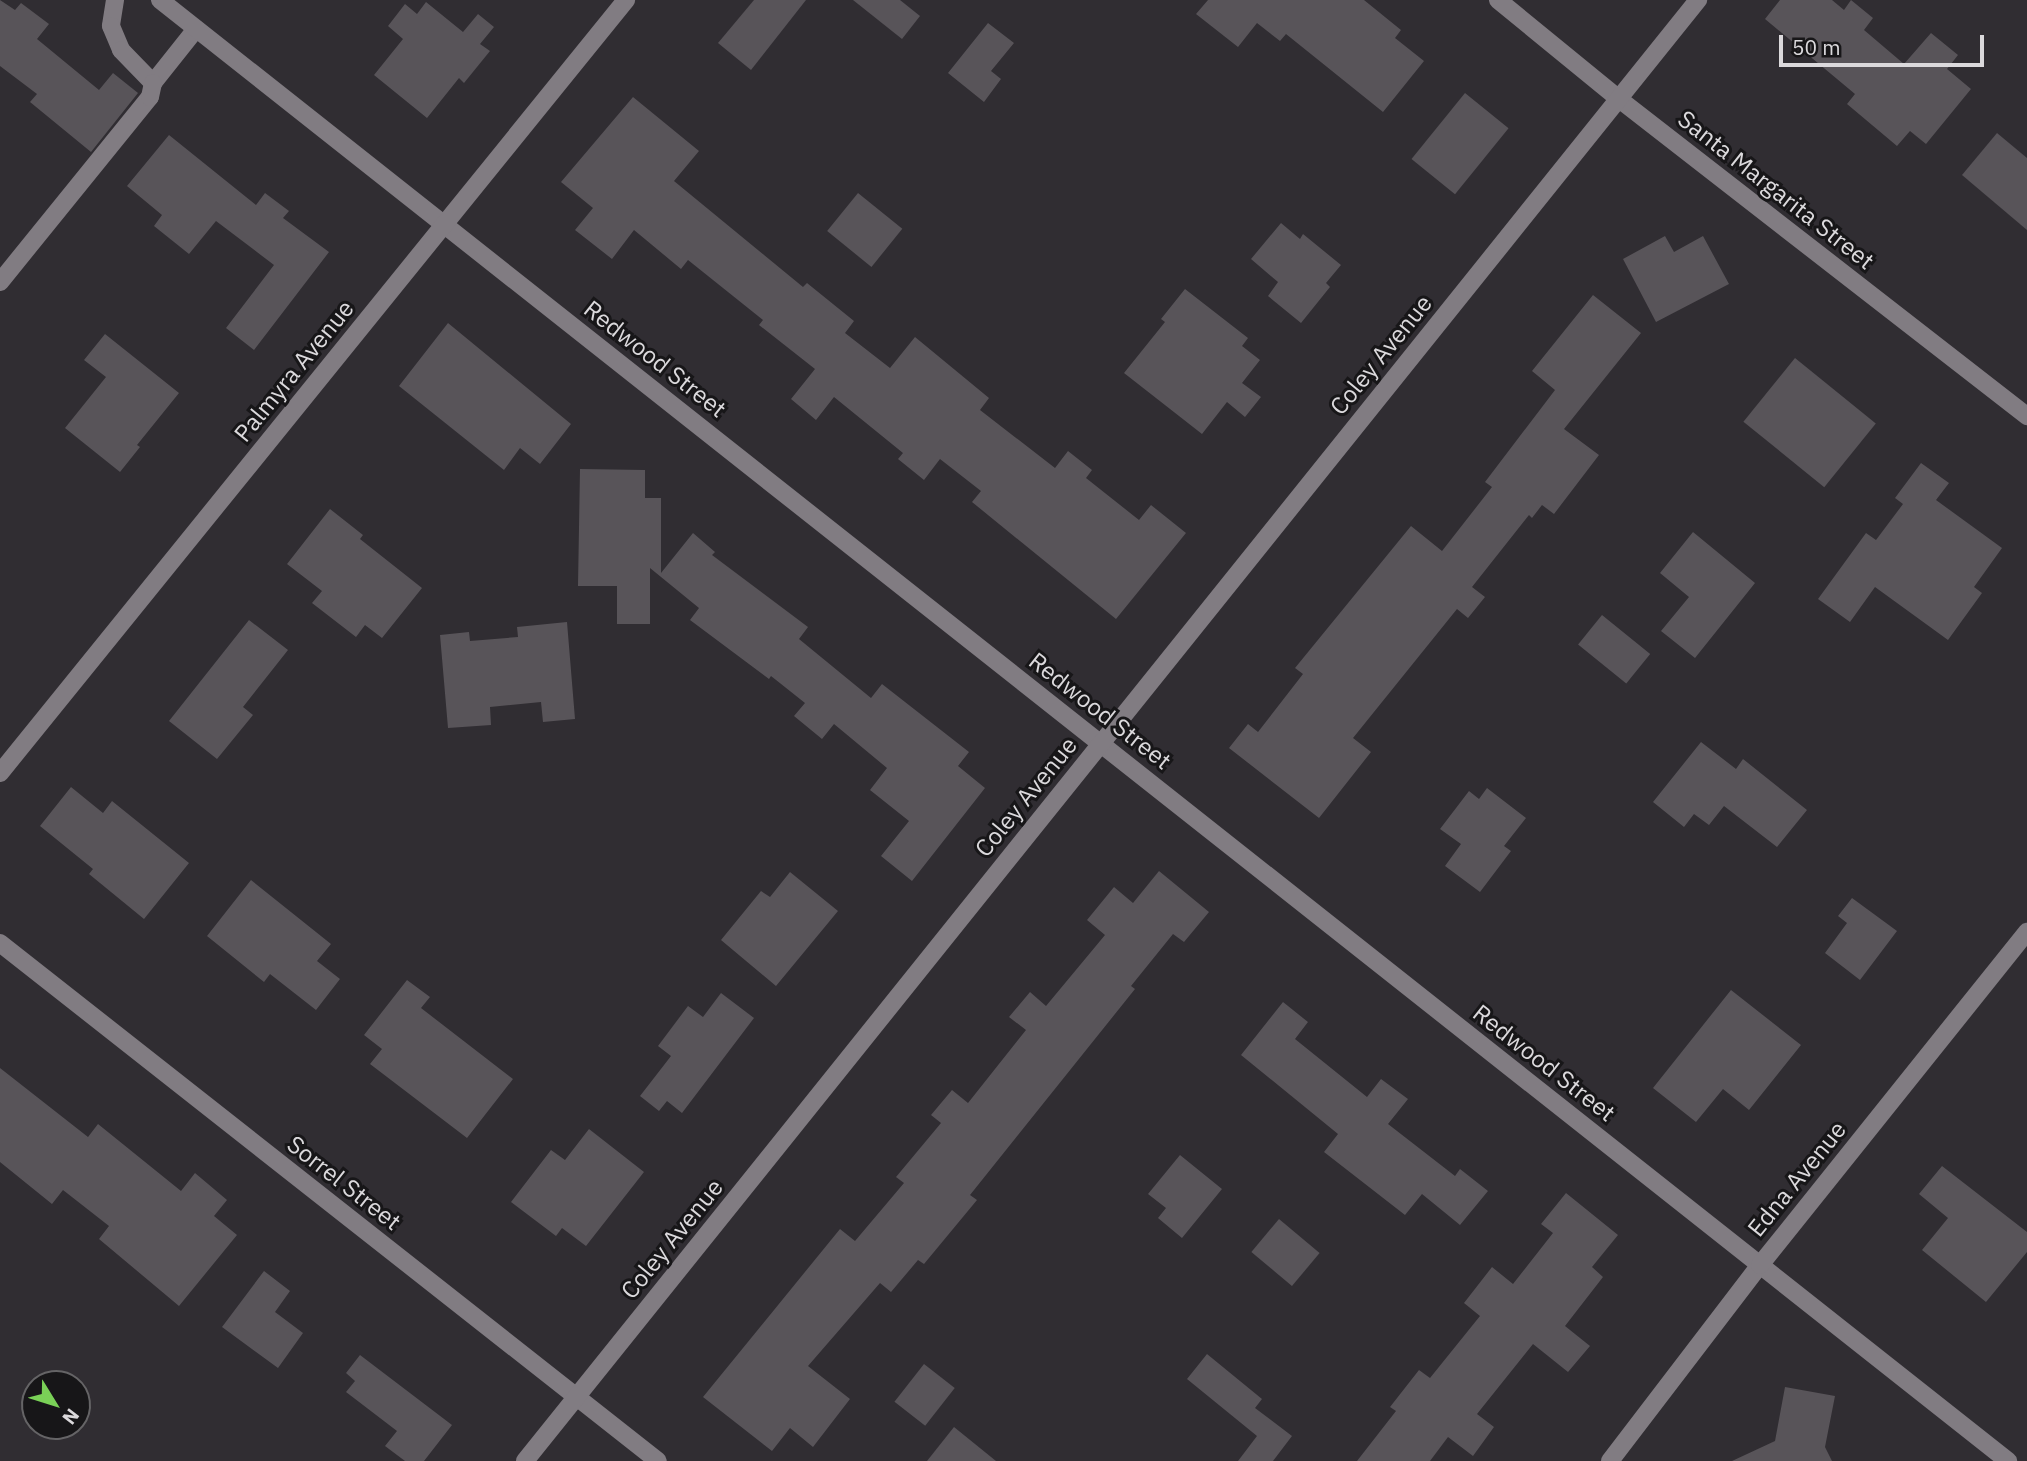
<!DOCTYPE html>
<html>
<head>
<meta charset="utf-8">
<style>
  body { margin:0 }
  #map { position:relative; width:2027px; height:1461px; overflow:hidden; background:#302d32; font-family:"IBM Plex Sans",sans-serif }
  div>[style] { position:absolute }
  .building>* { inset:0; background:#585459; transform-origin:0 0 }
  .minor>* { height:18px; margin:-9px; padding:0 9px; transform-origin:9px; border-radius:9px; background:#817c82 }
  span { translate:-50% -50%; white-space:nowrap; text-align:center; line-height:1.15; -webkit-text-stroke:6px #171618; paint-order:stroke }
  .street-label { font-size:24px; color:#dbd9dc }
  .north { position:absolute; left:21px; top:1370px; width:70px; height:70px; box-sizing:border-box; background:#171618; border:2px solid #656466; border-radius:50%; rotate:128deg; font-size:19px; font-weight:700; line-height:28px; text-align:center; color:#dbd9dc }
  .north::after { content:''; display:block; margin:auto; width:24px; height:32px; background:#7ad157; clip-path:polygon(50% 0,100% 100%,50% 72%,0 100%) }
  .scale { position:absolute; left:1779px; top:35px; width:205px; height:32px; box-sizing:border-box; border:4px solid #dbd9dc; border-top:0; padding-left:9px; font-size:21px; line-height:24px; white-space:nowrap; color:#dbd9dc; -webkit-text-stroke:5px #171618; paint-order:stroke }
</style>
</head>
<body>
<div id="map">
  <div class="building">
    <div style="clip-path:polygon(0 0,15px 10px,21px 3px,49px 24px,37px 39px,99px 90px,113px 73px,138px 93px,91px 152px,30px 102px,37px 94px,0 66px)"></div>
    <div style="clip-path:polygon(754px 0,806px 0,751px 70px,718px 43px)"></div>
    <div style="clip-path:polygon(853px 0,900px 0,920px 16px,902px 39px)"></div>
    <div style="clip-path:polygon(1208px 0,1364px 0,1401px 30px,1395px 38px,1424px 61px,1383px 112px,1286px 34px,1280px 41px,1257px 23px,1238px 47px,1196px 14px)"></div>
    <div style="clip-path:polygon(1780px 0,1832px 0,1844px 10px,1851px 0,1873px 18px,1864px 30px,1904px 64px,1931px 33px,1958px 55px,1947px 69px,1971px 89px,1926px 144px,1910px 131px,1897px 146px,1847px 104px,1855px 94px,1765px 19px)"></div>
    <div style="clip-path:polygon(426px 2px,463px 32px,478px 14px,494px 27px,480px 44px,490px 51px,464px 83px,459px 78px,427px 118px,374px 75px,403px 39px,388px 26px,405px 4px,417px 14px)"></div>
    <div style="clip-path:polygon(988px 23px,1014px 43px,991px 71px,1001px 79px,984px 102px,948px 73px)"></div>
    <div style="left:1465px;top:93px;width:56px;height:85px;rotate:39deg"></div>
    <div style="clip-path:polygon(633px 97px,699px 151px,674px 181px,803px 287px,807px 283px,854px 321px,845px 333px,890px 368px,915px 337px,989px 398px,980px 410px,1055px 468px,1068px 451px,1092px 470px,1086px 478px,1139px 520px,1151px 505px,1186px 533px,1116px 619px,972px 502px,981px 491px,940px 459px,924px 480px,898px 459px,903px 453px,834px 397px,816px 420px,791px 399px,815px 369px,759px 325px,763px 320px,688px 260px,681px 269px,634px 230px,612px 259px,575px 230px,593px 208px,561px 182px)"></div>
    <div style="clip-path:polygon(1997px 133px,2027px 158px,2027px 230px,1962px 175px)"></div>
    <div style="clip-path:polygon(169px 135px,256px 205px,265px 193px,289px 211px,283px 218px,329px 252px,254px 350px,226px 328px,274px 265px,216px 221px,189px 254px,154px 226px,162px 215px,127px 186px)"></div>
    <div style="left:858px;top:193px;width:57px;height:49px;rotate:39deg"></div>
    <div style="clip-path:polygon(1281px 223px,1300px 239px,1303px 234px,1341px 265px,1326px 283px,1330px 287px,1301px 323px,1268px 296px,1278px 282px,1251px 259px)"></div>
    <div style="clip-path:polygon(1665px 236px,1674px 252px,1703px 236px,1729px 284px,1656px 322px,1623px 259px)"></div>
    <div style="clip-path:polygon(1185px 289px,1248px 338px,1242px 346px,1260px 360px,1242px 383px,1261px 397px,1245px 417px,1227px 402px,1202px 434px,1124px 373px,1165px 322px,1161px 319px)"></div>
    <div style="clip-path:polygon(1593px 295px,1641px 333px,1564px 429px,1599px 455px,1554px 514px,1542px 505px,1532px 518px,1529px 515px,1472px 587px,1485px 597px,1468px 618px,1457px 609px,1353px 738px,1371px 752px,1319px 818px,1229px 748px,1248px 724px,1258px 732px,1303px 674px,1295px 668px,1411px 526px,1442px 551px,1492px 487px,1485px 482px,1555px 390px,1532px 371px)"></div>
    <div style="clip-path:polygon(448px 323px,571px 424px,540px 464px,520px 448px,504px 470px,399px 386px)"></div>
    <div style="clip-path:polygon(105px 334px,179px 393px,137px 445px,140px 447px,120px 472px,65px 428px,106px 377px,84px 360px)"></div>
    <div style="left:1795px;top:358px;width:104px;height:82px;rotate:39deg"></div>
    <div style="clip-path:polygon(1921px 463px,1949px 483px,1936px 500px,2002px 548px,1974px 587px,1982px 593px,1948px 640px,1875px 587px,1850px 622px,1818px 599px,1866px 533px,1876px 540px,1903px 504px,1895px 498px)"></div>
    <div style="clip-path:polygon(580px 469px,645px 470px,645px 498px,661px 498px,661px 573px,693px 533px,715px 552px,712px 555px,808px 627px,799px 639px,871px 698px,882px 684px,969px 752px,958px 766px,985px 788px,912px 881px,881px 856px,909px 821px,870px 790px,887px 768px,834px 724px,822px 739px,794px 716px,805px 703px,771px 676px,769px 679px,690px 620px,699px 608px,650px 568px,650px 624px,617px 624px,617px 586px,578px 586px)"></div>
    <div style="clip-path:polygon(330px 509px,363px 535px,360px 539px,422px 588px,382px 638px,365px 625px,356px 637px,312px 603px,322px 591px,287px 564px)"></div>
    <div style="clip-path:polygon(1693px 532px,1755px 583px,1695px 658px,1661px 631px,1689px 597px,1660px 573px)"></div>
    <div style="left:1602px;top:615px;width:62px;height:38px;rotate:39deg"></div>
    <div style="clip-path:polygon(249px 620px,288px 650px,243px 707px,253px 715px,217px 759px,169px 721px)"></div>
    <div style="clip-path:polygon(567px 622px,575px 719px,543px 722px,541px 702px,490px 707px,491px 725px,448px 728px,440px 635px,469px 632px,470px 641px,518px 637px,517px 627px)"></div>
    <div style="clip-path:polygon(1701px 742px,1736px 769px,1743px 759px,1807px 810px,1777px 847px,1724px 806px,1709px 825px,1694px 814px,1684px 827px,1653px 802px)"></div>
    <div style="clip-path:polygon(71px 787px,103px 813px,112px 801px,189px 863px,144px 919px,89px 874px,93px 869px,40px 826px)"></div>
    <div style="clip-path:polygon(1487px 788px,1526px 818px,1504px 846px,1511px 851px,1480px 892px,1445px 866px,1461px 844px,1440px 829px,1469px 791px,1479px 799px)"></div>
    <div style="clip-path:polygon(1159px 871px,1209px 912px,1184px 942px,1173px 934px,1131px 986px,1135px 989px,970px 1195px,977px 1200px,924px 1264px,918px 1260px,891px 1292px,880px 1283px,808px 1366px,850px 1399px,813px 1447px,790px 1428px,772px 1451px,703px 1397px,840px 1229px,855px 1241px,904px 1183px,896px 1177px,941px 1123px,931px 1115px,952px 1090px,968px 1103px,1026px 1030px,1009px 1017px,1030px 992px,1046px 1006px,1105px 935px,1087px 920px,1114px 887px,1133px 903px)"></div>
    <div style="clip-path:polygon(790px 872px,838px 911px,776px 986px,721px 940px,761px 891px,770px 897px)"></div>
    <div style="clip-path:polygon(251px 880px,331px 944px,317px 961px,340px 979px,316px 1010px,270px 974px,264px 982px,207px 936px)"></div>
    <div style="clip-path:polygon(1852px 898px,1897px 931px,1860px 980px,1825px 953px,1847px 923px,1838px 916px)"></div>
    <div style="clip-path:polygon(407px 980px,430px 997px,421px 1008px,513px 1079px,467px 1138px,370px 1064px,382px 1049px,364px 1035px)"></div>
    <div style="clip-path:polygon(1731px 990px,1801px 1045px,1749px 1110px,1723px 1089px,1696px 1122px,1653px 1088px)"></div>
    <div style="clip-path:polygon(721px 993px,754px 1018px,682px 1113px,667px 1101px,659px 1111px,640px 1096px,671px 1056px,658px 1046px,688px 1006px,703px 1017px)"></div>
    <div style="clip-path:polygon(1283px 1002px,1308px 1022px,1295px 1039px,1367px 1097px,1381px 1079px,1408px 1099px,1388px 1124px,1455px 1176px,1460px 1169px,1488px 1191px,1460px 1225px,1422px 1194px,1405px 1215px,1324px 1152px,1338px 1134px,1241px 1055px)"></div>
    <div style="clip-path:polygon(0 1068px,88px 1137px,98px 1124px,181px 1191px,195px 1173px,227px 1200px,214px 1216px,237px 1235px,179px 1306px,99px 1239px,109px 1226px,63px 1190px,52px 1204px,0 1162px)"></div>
    <div style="clip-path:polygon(589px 1129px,644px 1172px,586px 1246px,562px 1228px,556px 1236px,511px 1202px,551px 1150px,565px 1160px)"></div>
    <div style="clip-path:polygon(1180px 1155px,1222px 1189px,1182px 1238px,1158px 1218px,1166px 1208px,1148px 1194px)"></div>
    <div style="clip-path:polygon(1942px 1166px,2027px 1232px,2027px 1252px,1986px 1302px,1922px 1250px,1948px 1218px,1919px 1194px)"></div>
    <div style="clip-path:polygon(1566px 1193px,1618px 1235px,1592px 1267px,1603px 1277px,1565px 1326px,1590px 1346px,1568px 1372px,1533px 1344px,1477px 1414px,1494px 1427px,1473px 1456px,1448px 1437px,1430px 1461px,1357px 1461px,1396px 1411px,1390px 1407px,1419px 1370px,1430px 1378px,1480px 1316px,1464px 1303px,1492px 1267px,1513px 1284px,1553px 1233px,1541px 1224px)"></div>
    <div style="left:1279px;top:1219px;width:53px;height:43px;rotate:40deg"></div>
    <div style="clip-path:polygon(264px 1271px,290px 1291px,275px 1312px,303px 1333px,278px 1368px,222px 1327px)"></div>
    <div style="clip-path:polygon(1207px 1354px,1262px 1399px,1255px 1408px,1292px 1436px,1273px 1461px,1238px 1461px,1257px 1436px,1187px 1379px)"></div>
    <div style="clip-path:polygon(360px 1355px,452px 1425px,424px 1461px,405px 1461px,385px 1446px,397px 1431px,346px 1392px,355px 1381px,346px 1373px)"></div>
    <div style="left:924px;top:1364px;width:39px;height:48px;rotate:38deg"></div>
    <div style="clip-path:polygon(1785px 1387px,1835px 1396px,1825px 1447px,1832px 1461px,1732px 1461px,1775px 1441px)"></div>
    <div style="clip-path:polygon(954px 1427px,996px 1461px,927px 1461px)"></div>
  </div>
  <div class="minor">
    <div style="left:115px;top:0;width:26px;rotate:99deg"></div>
    <div style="left:111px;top:26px;width:26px;rotate:67deg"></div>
    <div style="left:121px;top:50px;width:46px;rotate:45.9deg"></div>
    <div style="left:153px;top:83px;width:69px;rotate:-51.5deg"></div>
    <div style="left:160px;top:0;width:2356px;rotate:38.33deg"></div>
    <div style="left:1498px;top:0;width:156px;rotate:39.3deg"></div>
    <div style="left:1619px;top:99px;width:517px;rotate:37.85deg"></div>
    <div style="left:0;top:282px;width:238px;rotate:-51deg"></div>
    <div style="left:150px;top:97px;width:14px;rotate:-78deg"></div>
    <div style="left:0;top:773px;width:995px;rotate:-51deg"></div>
    <div style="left:0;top:943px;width:837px;rotate:38.21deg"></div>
    <div style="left:525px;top:1461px;width:1874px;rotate:-51.24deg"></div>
    <div style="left:1610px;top:1461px;width:247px;rotate:-52.6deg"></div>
    <div style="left:1760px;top:1265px;width:427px;rotate:-51.3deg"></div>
  </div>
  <div class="street-label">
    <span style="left:1776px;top:190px;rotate:38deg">Santa Margarita Street</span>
    <span style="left:1381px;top:355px;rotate:-51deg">Coley Avenue</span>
    <span style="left:655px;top:359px;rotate:38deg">Redwood Street</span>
    <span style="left:294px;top:371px;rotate:-51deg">Palmyra Avenue</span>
    <span style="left:1100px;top:711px;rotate:38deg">Redwood Street</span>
    <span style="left:1026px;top:797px;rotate:-51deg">Coley Avenue</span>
    <span style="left:1544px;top:1063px;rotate:38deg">Redwood Street</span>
    <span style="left:1797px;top:1179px;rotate:-51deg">Edna Avenue</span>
    <span style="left:344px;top:1183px;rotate:38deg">Sorrel Street</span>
    <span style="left:672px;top:1239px;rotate:-51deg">Coley Avenue</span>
  </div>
  <div class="north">N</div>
  <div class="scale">50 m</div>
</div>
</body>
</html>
